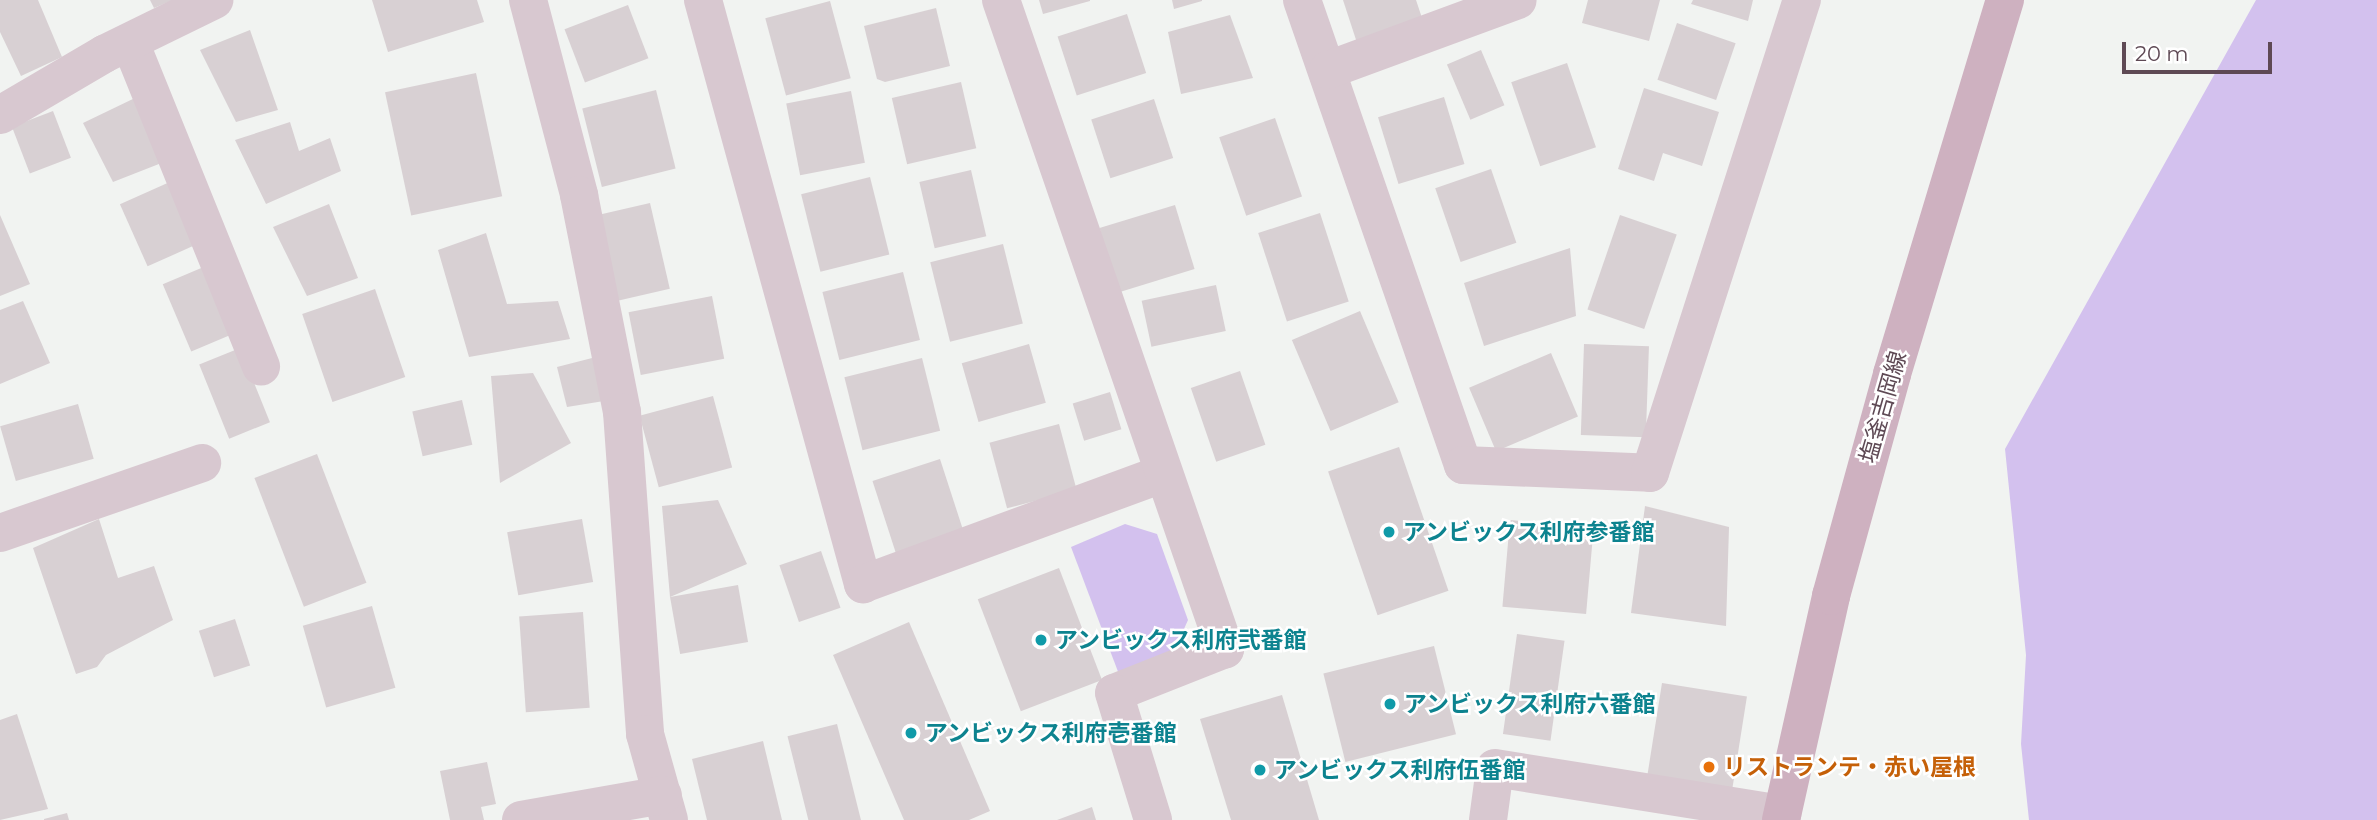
<!DOCTYPE html>
<html>
<head>
<meta charset="utf-8">
<style>
  body { margin:0 }
  #map { position:relative; width:2377px; height:820px; overflow:hidden; background:#f1f3f1; font-family:Montserrat,"Noto Sans JP",sans-serif }
  div>[style] { position:absolute }
  .green>* { inset:0; background:#d3c1ee }
  .building>* { inset:0; background:#d8d0d3; transform-origin:0 0 }
  .minor>* { height:38px; margin:-19px; padding:0 19px; transform-origin:19px; border-radius:19px; background:#d8c8d0 }
  .primary>* { height:38px; margin:-19px; padding:0 19px; transform-origin:19px; border-radius:19px; background:#ceb1c0 }
  .dots>* { width:19px; height:19px; translate:-50% -50%; box-sizing:border-box; border:4px solid #fff; border-radius:50% }
  span { translate:-50% -50%; white-space:nowrap; text-align:center; line-height:1.15; -webkit-text-stroke:5px #fff; paint-order:stroke }
  .street-label { font-size:23px; color:#5e4954 }
  .culture-label { font-size:23px; color:#0d838f; font-weight:700 }
  .left { translate:0 -50%; text-align:left }
  .food-label { font-size:23px; color:#c56008; font-weight:700 }
  .scale { position:absolute; left:2122px; top:42px; width:150px; height:32px; box-sizing:border-box; border:4px solid #5e4954; border-top:0; padding-left:9px; font-size:21px; line-height:24px; white-space:nowrap; color:#5e4954; -webkit-text-stroke:5px #fff; paint-order:stroke }
</style>
</head>
<body>
<div id="map">
  <div class="green">
    <div style="clip-path:polygon(2256px 0,2377px 0,2377px 820px,2029px 820px,2021px 744px,2026px 655px,2005px 449px)"></div>
    <div style="clip-path:polygon(1125px 524px,1157px 534px,1188px 620px,1171px 658px,1120px 677px,1071px 547px)"></div>
  </div>
  <div class="building">
    <div style="clip-path:polygon(0 0,38px 0,62px 57px,21px 76px,0 32px)"></div>
    <div style="clip-path:polygon(150px 0,173px 0,154px 8px)"></div>
    <div style="clip-path:polygon(372px 0,477px 0,484px 22px,388px 52px)"></div>
    <div style="clip-path:polygon(1039px 0,1090px 0,1090px 1px,1043px 14px)"></div>
    <div style="clip-path:polygon(1172px 0,1202px 0,1202px 1px,1174px 9px)"></div>
    <div style="clip-path:polygon(1343px 0,1416px 0,1425px 27px,1359px 49px)"></div>
    <div style="clip-path:polygon(1588px 0,1660px 0,1649px 41px,1582px 23px)"></div>
    <div style="clip-path:polygon(1693px 0,1753px 0,1748px 21px,1691px 4px)"></div>
    <div style="left:830px;top:1px;width:80px;height:67px;rotate:75deg"></div>
    <div style="left:628px;top:5px;width:57px;height:68px;rotate:69deg"></div>
    <div style="clip-path:polygon(936px 8px,950px 66px,885px 82px,877px 79px,864px 26px)"></div>
    <div style="left:1127px;top:14px;width:62px;height:73px;rotate:72deg"></div>
    <div style="clip-path:polygon(1230px 15px,1253px 78px,1181px 94px,1168px 32px)"></div>
    <div style="left:1677px;top:23px;width:62px;height:60px;rotate:19deg"></div>
    <div style="clip-path:polygon(250px 30px,278px 110px,236px 122px,200px 50px)"></div>
    <div style="left:1481px;top:50px;width:60px;height:37px;rotate:67deg"></div>
    <div style="left:1567px;top:63px;width:89px;height:59px;rotate:71deg"></div>
    <div style="left:476px;top:73px;width:126px;height:93px;rotate:78deg"></div>
    <div style="left:961px;top:82px;width:68px;height:71px;rotate:77deg"></div>
    <div style="clip-path:polygon(1644px 88px,1719px 112px,1702px 166px,1663px 153px,1654px 181px,1618px 169px)"></div>
    <div style="left:656px;top:90px;width:81px;height:76px;rotate:76deg"></div>
    <div style="left:851px;top:91px;width:73px;height:66px;rotate:79deg"></div>
    <div style="clip-path:polygon(137px 97px,164px 162px,113px 182px,83px 123px)"></div>
    <div style="left:1444px;top:97px;width:70px;height:69px;rotate:73deg"></div>
    <div style="left:1154px;top:99px;width:62px;height:66px;rotate:72deg"></div>
    <div style="left:53px;top:111px;width:50px;height:44px;rotate:69deg"></div>
    <div style="left:1275px;top:118px;width:83px;height:59px;rotate:71deg"></div>
    <div style="clip-path:polygon(290px 122px,299px 151px,330px 138px,341px 171px,266px 204px,235px 140px)"></div>
    <div style="left:1491px;top:169px;width:78px;height:59px;rotate:71deg"></div>
    <div style="left:971px;top:170px;width:68px;height:53px;rotate:77deg"></div>
    <div style="left:870px;top:177px;width:80px;height:71px;rotate:76deg"></div>
    <div style="left:172px;top:181px;width:68px;height:57px;rotate:66deg"></div>
    <div style="left:650px;top:203px;width:88px;height:59px;rotate:77deg"></div>
    <div style="clip-path:polygon(329px 204px,358px 278px,307px 296px,273px 227px)"></div>
    <div style="left:1175px;top:205px;width:67px;height:79px;rotate:73deg"></div>
    <div style="left:1320px;top:213px;width:93px;height:65px;rotate:72deg"></div>
    <div style="clip-path:polygon(0 215px,30px 284px,0 296px)"></div>
    <div style="left:1620px;top:215px;width:60px;height:100px;rotate:19deg"></div>
    <div style="clip-path:polygon(486px 233px,507px 304px,558px 301px,570px 339px,469px 357px,438px 250px)"></div>
    <div style="left:1003px;top:244px;width:82px;height:75px;rotate:76deg"></div>
    <div style="clip-path:polygon(1570px 248px,1576px 316px,1484px 346px,1464px 283px)"></div>
    <div style="left:206px;top:266px;width:73px;height:47px;rotate:67deg"></div>
    <div style="left:903px;top:272px;width:70px;height:83px;rotate:76deg"></div>
    <div style="left:1216px;top:285px;width:47px;height:76px;rotate:78deg"></div>
    <div style="left:375px;top:289px;width:93px;height:77px;rotate:71deg"></div>
    <div style="left:712px;top:296px;width:64px;height:85px;rotate:79deg"></div>
    <div style="clip-path:polygon(23px 301px,50px 363px,0 384px,0 310px)"></div>
    <div style="left:1360px;top:311px;width:99px;height:74px;rotate:67deg"></div>
    <div style="left:1029px;top:344px;width:61px;height:70px;rotate:74deg"></div>
    <div style="left:1584px;top:344px;width:65px;height:91px;rotate:2deg"></div>
    <div style="left:240px;top:348px;width:80px;height:44px;rotate:68deg"></div>
    <div style="left:1551px;top:353px;width:69px;height:89px;rotate:67deg"></div>
    <div style="clip-path:polygon(596px 357px,604px 401px,567px 407px,557px 367px)"></div>
    <div style="left:922px;top:358px;width:75px;height:80px;rotate:76deg"></div>
    <div style="left:1240px;top:371px;width:78px;height:52px;rotate:71deg"></div>
    <div style="clip-path:polygon(533px 373px,571px 443px,500px 483px,491px 376px)"></div>
    <div style="left:1110px;top:392px;width:39px;height:39px;rotate:73deg"></div>
    <div style="left:713px;top:396px;width:74px;height:76px;rotate:75deg"></div>
    <div style="left:462px;top:400px;width:46px;height:51px;rotate:77deg"></div>
    <div style="left:78px;top:404px;width:57px;height:81px;rotate:74deg"></div>
    <div style="left:1059px;top:424px;width:68px;height:72px;rotate:75deg"></div>
    <div style="left:1399px;top:447px;width:152px;height:75px;rotate:71deg"></div>
    <div style="left:317px;top:454px;width:138px;height:67px;rotate:69deg"></div>
    <div style="left:940px;top:459px;width:83px;height:71px;rotate:72deg"></div>
    <div style="clip-path:polygon(718px 500px,747px 564px,670px 597px,662px 506px)"></div>
    <div style="clip-path:polygon(1645px 506px,1729px 527px,1726px 626px,1631px 613px)"></div>
    <div style="clip-path:polygon(99px 519px,118px 578px,154px 566px,173px 620px,106px 655px,97px 667px,76px 674px,33px 548px)"></div>
    <div style="left:582px;top:519px;width:64px;height:76px;rotate:80deg"></div>
    <div style="left:1510px;top:520px;width:84px;height:87px;rotate:5deg"></div>
    <div style="left:821px;top:551px;width:60px;height:44px;rotate:71deg"></div>
    <div style="left:1059px;top:568px;width:120px;height:87px;rotate:69deg"></div>
    <div style="left:738px;top:585px;width:58px;height:69px;rotate:80deg"></div>
    <div style="left:372px;top:606px;width:85px;height:72px;rotate:74deg"></div>
    <div style="left:583px;top:612px;width:96px;height:64px;rotate:86deg"></div>
    <div style="left:235px;top:619px;width:49px;height:38px;rotate:72deg"></div>
    <div style="clip-path:polygon(909px 622px,990px 811px,969px 820px,904px 820px,833px 655px)"></div>
    <div style="left:1517px;top:634px;width:48px;height:101px;rotate:8deg"></div>
    <div style="left:1434px;top:646px;width:91px;height:114px;rotate:76deg"></div>
    <div style="left:1662px;top:683px;width:86px;height:109px;rotate:9deg"></div>
    <div style="clip-path:polygon(1282px 695px,1319px 820px,1231px 820px,1200px 719px)"></div>
    <div style="clip-path:polygon(17px 714px,48px 809px,0 820px,0 720px)"></div>
    <div style="left:837px;top:724px;width:99px;height:51px;rotate:76deg"></div>
    <div style="clip-path:polygon(763px 741px,782px 820px,707px 820px,692px 759px)"></div>
    <div style="clip-path:polygon(487px 762px,496px 804px,481px 807px,484px 820px,450px 820px,440px 771px)"></div>
    <div style="clip-path:polygon(1092px 807px,1096px 820px,1057px 820px)"></div>
    <div style="clip-path:polygon(67px 813px,69px 820px,44px 820px,44px 819px)"></div>
  </div>
  <div class="minor">
    <div style="left:528px;top:0;width:202px;rotate:75.3deg"></div>
    <div style="left:579px;top:195px;width:221px;rotate:78.8deg"></div>
    <div style="left:622px;top:412px;width:323px;rotate:85.9deg"></div>
    <div style="left:645px;top:734px;width:89px;rotate:74.4deg"></div>
    <div style="left:703px;top:0;width:606px;rotate:74.68deg"></div>
    <div style="left:863px;top:584px;width:319px;rotate:-20.2deg"></div>
    <div style="left:1001px;top:0;width:687px;rotate:70.96deg"></div>
    <div style="left:1225px;top:649px;width:119px;rotate:158.4deg"></div>
    <div style="left:1114px;top:693px;width:133px;rotate:72.9deg"></div>
    <div style="left:1302px;top:0;width:492px;rotate:70.9deg"></div>
    <div style="left:1463px;top:465px;width:187px;rotate:2.4deg"></div>
    <div style="left:1650px;top:473px;width:497px;rotate:-72.2deg"></div>
    <div style="left:130px;top:42px;width:350px;rotate:68deg"></div>
    <div style="left:1328px;top:70px;width:202px;rotate:-20.2deg"></div>
    <div style="left:0;top:115px;width:121px;rotate:-30.4deg"></div>
    <div style="left:104px;top:54px;width:123px;rotate:-26.1deg"></div>
    <div style="left:0;top:533px;width:214px;rotate:-19.1deg"></div>
    <div style="left:521px;top:820px;width:144px;rotate:-10deg"></div>
    <div style="left:1488px;top:820px;width:52px;rotate:-82.3deg"></div>
    <div style="left:1495px;top:768px;width:291px;rotate:9.1deg"></div>
  </div>
  <div class="primary">
    <div style="left:1781px;top:820px;width:230px;rotate:-77.4deg"></div>
    <div style="left:1831px;top:596px;width:230px;rotate:-74.6deg"></div>
    <div style="left:1892px;top:374px;width:391px;rotate:-73.2deg"></div>
  </div>
  <div class="dots">
    <div style="left:1389px;top:532px;background:#0f9aa8"></div>
    <div style="left:1041px;top:640px;background:#0f9aa8"></div>
    <div style="left:1390px;top:704px;background:#0f9aa8"></div>
    <div style="left:911px;top:733px;background:#0f9aa8"></div>
    <div style="left:1709px;top:767px;background:#e8710a"></div>
    <div style="left:1260px;top:770px;background:#0f9aa8"></div>
  </div>
  <div class="street-label">
    <span style="left:1883px;top:407px;rotate:-74deg">塩釜吉岡線</span>
  </div>
  <div class="culture-label">
    <span class="left" style="left:1403px;top:532px">アンビックス利府参番館</span>
    <span class="left" style="left:1055px;top:640px">アンビックス利府弐番館</span>
    <span class="left" style="left:1404px;top:704px">アンビックス利府六番館</span>
    <span class="left" style="left:925px;top:733px">アンビックス利府壱番館</span>
    <span class="left" style="left:1274px;top:770px">アンビックス利府伍番館</span>
  </div>
  <div class="food-label">
    <span class="left" style="left:1723px;top:767px">リストランテ・赤い屋根</span>
  </div>
  <div class="scale">20 m</div>
</div>
</body>
</html>
